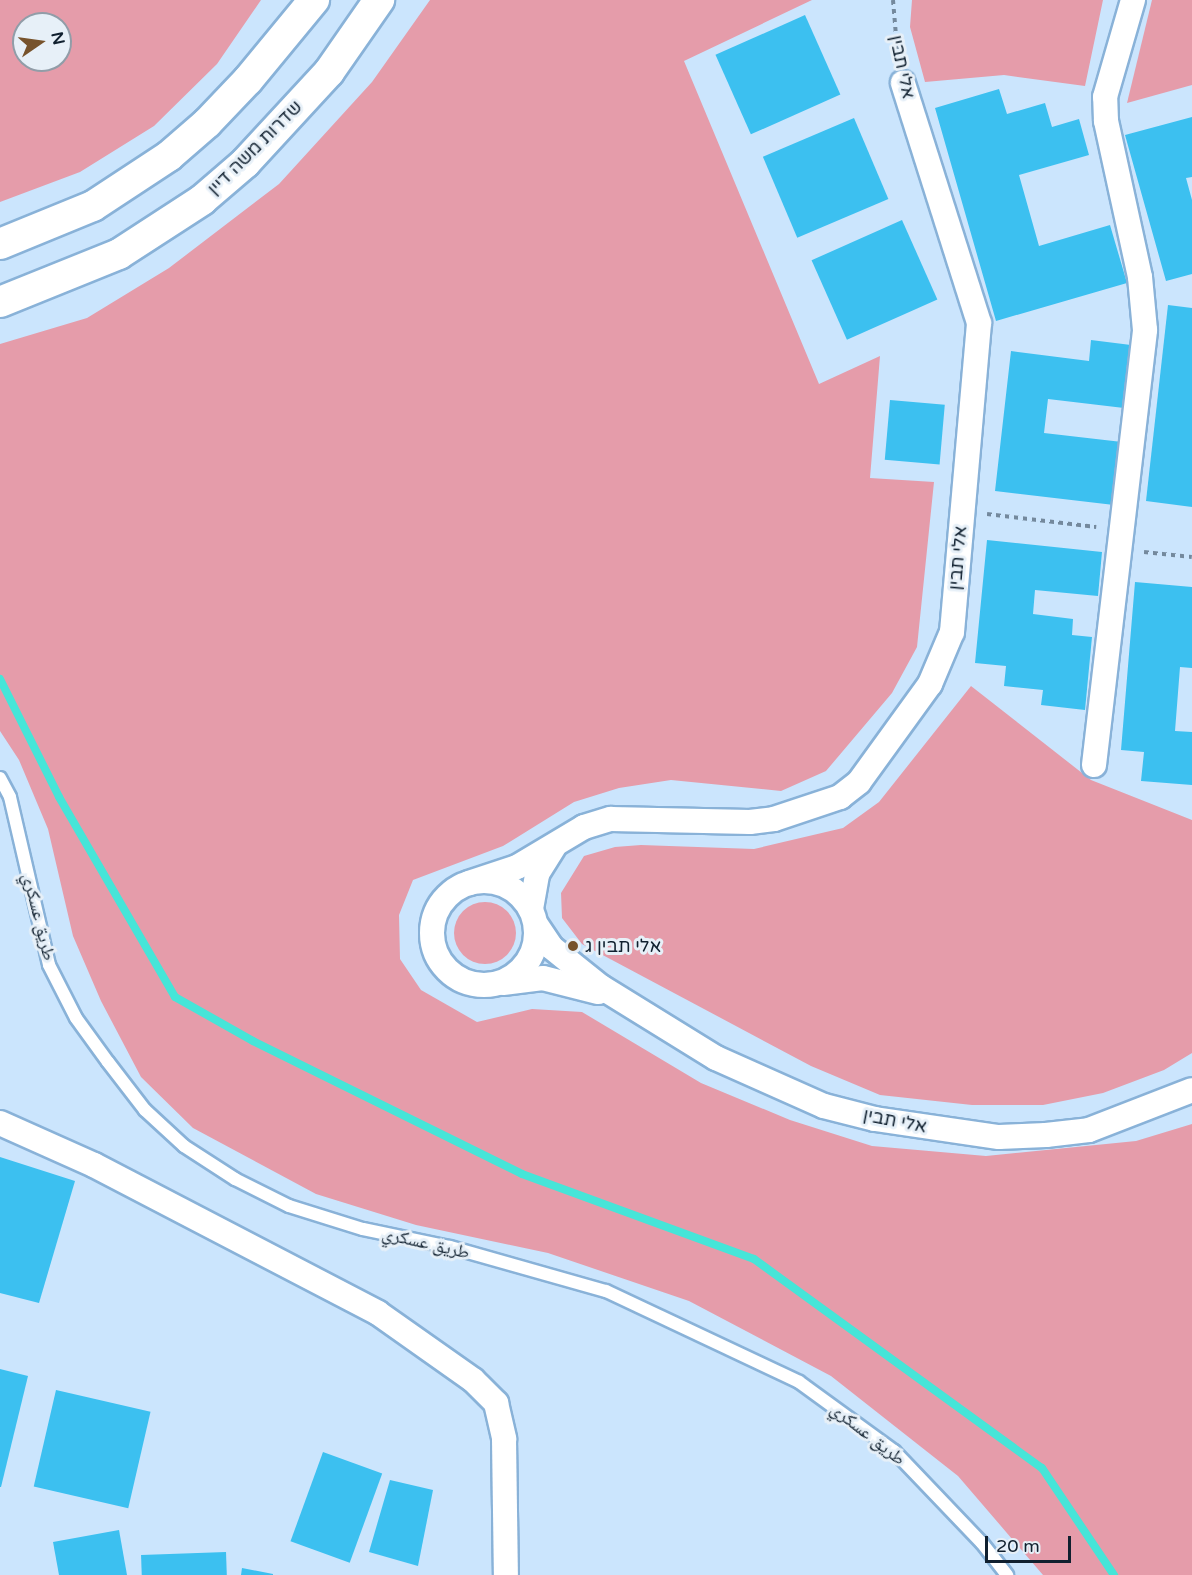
<!DOCTYPE html>
<html>
<head>
<meta charset="utf-8">
<style>
  body { margin:0 }
  #map { position:relative; width:1192px; height:1575px; overflow:hidden; background:#cbe5fd; font-family:"Varela Round","Noto Naskh Arabic",Heebo,sans-serif }
  div>[style] { position:absolute }
  .green>* { inset:0; background:#e59caa }
  .round { border-radius:50% }
  .stream>* { height:8px; margin:-4px; padding:0 4px; transform-origin:4px; border-radius:4px; background:#46e5d8 }
  .building>* { inset:0; background:#3cc0f0; transform-origin:0 0 }
  .path>* { height:4px; margin-top:-2px; transform-origin:0; background:repeating-linear-gradient(90deg,#74899d 0 4.5px,transparent 0 9px) }
  .roads { filter:drop-shadow(2px 0 #89b2d8) drop-shadow(-2px 0 #89b2d8) drop-shadow(0 2px #89b2d8) drop-shadow(0 -2px #89b2d8) }
  .service>* { height:12px; margin:-6px; padding:0 6px; transform-origin:6px; border-radius:6px; background:#fff }
  .minor>* { height:24px; margin:-12px; padding:0 12px; transform-origin:12px; border-radius:12px; background:#fff }
  .minor>.ring { margin:-12px; padding:0; box-sizing:content-box; background:none; border:24px solid #fff; border-radius:50% }
  .tertiary>* { height:30px; margin:-15px; padding:0 15px; transform-origin:15px; border-radius:15px; background:#fff }
  .dots>* { width:16px; height:16px; translate:-50% -50%; box-sizing:border-box; border:3px solid #e7f0f8; border-radius:50% }
  span { translate:-50% -50%; white-space:nowrap; text-align:center; line-height:1.15; -webkit-text-stroke:6px #e7f0f8; paint-order:stroke }
  .street-label { font-size:18px; color:#10202f }
  .poi-label { font-size:18px; color:#10202f }
  .left { translate:0 -50%; text-align:left }
  .north { position:absolute; left:12px; top:12px; width:60px; height:60px; box-sizing:border-box; background:#e7f0f8; border:2px solid #919da8; border-radius:50%; rotate:77deg; font-size:16px; font-weight:700; line-height:24px; text-align:center; color:#10202f }
  .north::after { content:''; display:block; margin:auto; width:21px; height:27px; background:#77532c; clip-path:polygon(50% 0,100% 100%,50% 72%,0 100%) }
  .scale { position:absolute; left:985px; top:1536px; width:86px; height:27px; box-sizing:border-box; border:3px solid #10202f; border-top:0; padding-left:8px; font-size:18px; line-height:21px; white-space:nowrap; color:#10202f; -webkit-text-stroke:4px #e7f0f8; paint-order:stroke }
</style>
</head>
<body>
<div id="map">
  <div class="green">
    <div style="clip-path:polygon(evenodd,0 0,261px 0,217px 64px,154px 126px,80px 172px,0 202px,0 0,24px 24px,60px 24px,60px 60px,24px 60px,24px 24px)"></div>
    <div style="clip-path:polygon(430px 0,812px 0,684px 61px,819px 384px,880px 356px,870px 478px,934px 482px,917px 647px,892px 693px,826px 771px,781px 791px,671px 780px,619px 788px,574px 802px,503px 846px,413px 880px,399px 915px,400px 959px,421px 990px,477px 1022px,532px 1009px,582px 1012px,701px 1083px,790px 1120px,872px 1146px,986px 1156px,1136px 1141px,1192px 1124px,1192px 1575px,1043px 1575px,958px 1476px,831px 1376px,689px 1301px,548px 1253px,416px 1225px,316px 1194px,193px 1128px,141px 1077px,101px 1001px,73px 936px,48px 829px,19px 760px,0 731px,0 344px,87px 318px,169px 268px,279px 184px,372px 82px)"></div>
    <div style="clip-path:polygon(912px 0,1103px 0,1085px 86px,1004px 75px,925px 82px,910px 27px)"></div>
    <div style="clip-path:polygon(1152px 0,1192px 0,1192px 85px,1127px 103px)"></div>
    <div style="clip-path:polygon(971px 686px,1091px 780px,1192px 820px,1192px 1053px,1164px 1070px,1103px 1093px,1043px 1105px,972px 1105px,880px 1095px,811px 1066px,582px 944px,562px 918px,561px 893px,584px 856px,615px 847px,641px 845px,754px 849px,843px 828px,879px 802px)"></div>
    <div class="round" style="left:454px;top:902px;width:62px;height:62px"></div>
  </div>
  <div class="stream">
    <div style="left:0;top:679px;width:132px;rotate:63.4deg"></div>
    <div style="left:59px;top:797px;width:231px;rotate:59.9deg"></div>
    <div style="left:175px;top:997px;width:90px;rotate:29.4deg"></div>
    <div style="left:253px;top:1041px;width:300px;rotate:26.3deg"></div>
    <div style="left:522px;top:1174px;width:247px;rotate:20.1deg"></div>
    <div style="left:754px;top:1259px;width:356px;rotate:36deg"></div>
    <div style="left:1042px;top:1468px;width:129px;rotate:56.1deg"></div>
  </div>
  <div class="building">
    <div style="left:805px;top:15px;width:87px;height:98px;rotate:66deg"></div>
    <div style="clip-path:polygon(999px 89px,1007px 114px,1045px 103px,1052px 127px,1079px 119px,1089px 155px,1019px 175px,1039px 246px,1110px 225px,1127px 283px,996px 321px,935px 108px)"></div>
    <div style="clip-path:polygon(1192px 117px,1192px 177px,1186px 178px,1192px 200px,1192px 274px,1166px 281px,1125px 135px)"></div>
    <div style="left:854px;top:118px;width:88px;height:99px;rotate:67deg"></div>
    <div style="left:902px;top:220px;width:87px;height:99px;rotate:66deg"></div>
    <div style="clip-path:polygon(1168px 305px,1192px 308px,1192px 507px,1146px 501px)"></div>
    <div style="clip-path:polygon(1091px 340px,1131px 345px,1124px 408px,1048px 399px,1044px 433px,1122px 442px,1114px 505px,995px 491px,1011px 351px,1089px 361px)"></div>
    <div style="left:890px;top:400px;width:55px;height:60px;rotate:5deg"></div>
    <div style="clip-path:polygon(987px 540px,1102px 552px,1098px 596px,1035px 590px,1033px 614px,1073px 619px,1072px 635px,1092px 637px,1085px 710px,1041px 705px,1043px 690px,1004px 686px,1006px 666px,975px 663px)"></div>
    <div style="clip-path:polygon(1135px 582px,1192px 587px,1192px 668px,1180px 667px,1175px 731px,1192px 732px,1192px 785px,1141px 781px,1144px 752px,1121px 750px)"></div>
    <div style="clip-path:polygon(0 1157px,75px 1181px,39px 1303px,0 1293px)"></div>
    <div style="clip-path:polygon(0 1369px,28px 1376px,1px 1487px,0 1487px)"></div>
    <div style="left:56px;top:1390px;width:97px;height:99px;rotate:13deg"></div>
    <div style="left:323px;top:1452px;width:63px;height:95px;rotate:20deg"></div>
    <div style="clip-path:polygon(390px 1480px,433px 1490px,418px 1566px,369px 1552px)"></div>
    <div style="clip-path:polygon(119px 1530px,127px 1575px,59px 1575px,53px 1542px)"></div>
    <div style="left:226px;top:1552px;width:23px;height:85px;rotate:88deg"></div>
    <div style="clip-path:polygon(242px 1568px,273px 1574px,273px 1575px,241px 1575px)"></div>
  </div>
  <div class="path">
    <div style="left:893px;top:0;width:59px;rotate:85.2deg"></div>
    <div style="left:987px;top:514px;width:110px;rotate:6.8deg"></div>
    <div style="left:1144px;top:552px;width:48px;rotate:5.9deg"></div>
  </div>
  <div class="roads">
    <div class="service">
      <div style="left:0;top:778px;width:21px;rotate:62deg"></div>
      <div style="left:10px;top:797px;width:172px;rotate:76.9deg"></div>
      <div style="left:49px;top:965px;width:59px;rotate:63deg"></div>
      <div style="left:76px;top:1018px;width:54px;rotate:54deg"></div>
      <div style="left:108px;top:1062px;width:61px;rotate:52.4deg"></div>
      <div style="left:145px;top:1110px;width:53px;rotate:42.7deg"></div>
      <div style="left:184px;top:1146px;width:61px;rotate:32.9deg"></div>
      <div style="left:235px;top:1179px;width:60px;rotate:26.6deg"></div>
      <div style="left:289px;top:1206px;width:77px;rotate:17.3deg"></div>
      <div style="left:363px;top:1229px;width:89px;rotate:11.7deg"></div>
      <div style="left:450px;top:1247px;width:162px;rotate:15.8deg"></div>
      <div style="left:606px;top:1291px;width:213px;rotate:25.2deg"></div>
      <div style="left:799px;top:1382px;width:117px;rotate:36deg"></div>
      <div style="left:894px;top:1451px;width:127px;rotate:46.3deg"></div>
      <div style="left:982px;top:1543px;width:41px;rotate:52deg"></div>
    </div>
    <div class="minor">
      <div style="left:1094px;top:765px;width:438px;rotate:-83.3deg"></div>
      <div style="left:1145px;top:330px;width:53px;rotate:-95.4deg"></div>
      <div style="left:1140px;top:277px;width:160px;rotate:-102.3deg"></div>
      <div style="left:1106px;top:121px;width:24px;rotate:-92deg"></div>
      <div style="left:1105px;top:97px;width:101px;rotate:-73.9deg"></div>
      <div class="ring" style="left:432px;top:881px;width:80px;height:80px"></div>
      <div style="left:469px;top:883px;width:51px;rotate:-18.4deg"></div>
      <div style="left:517px;top:867px;width:78px;rotate:-30.8deg"></div>
      <div style="left:584px;top:827px;width:28px;rotate:-17deg"></div>
      <div style="left:611px;top:819px;width:139px;rotate:1.2deg"></div>
      <div style="left:750px;top:822px;width:24px;rotate:-7deg"></div>
      <div style="left:774px;top:819px;width:70px;rotate:-18.4deg"></div>
      <div style="left:840px;top:797px;width:24px;rotate:-38deg"></div>
      <div style="left:859px;top:782px;width:121px;rotate:-54.1deg"></div>
      <div style="left:930px;top:684px;width:56px;rotate:-67.1deg"></div>
      <div style="left:952px;top:632px;width:310px;rotate:-85deg"></div>
      <div style="left:979px;top:323px;width:252px;rotate:-107.6deg"></div>
      <div style="left:531px;top:909px;width:36px;rotate:-80deg"></div>
      <div style="left:537px;top:874px;width:31px;rotate:-58deg"></div>
      <div style="left:537px;top:926px;width:25px;rotate:56deg"></div>
      <div style="left:551px;top:947px;width:64px;rotate:38.7deg"></div>
      <div style="left:601px;top:987px;width:135px;rotate:31.7deg"></div>
      <div style="left:716px;top:1058px;width:118px;rotate:24deg"></div>
      <div style="left:824px;top:1106px;width:53px;rotate:14.3deg"></div>
      <div style="left:875px;top:1119px;width:125px;rotate:8.3deg"></div>
      <div style="left:999px;top:1137px;width:47px;rotate:-2.4deg"></div>
      <div style="left:1046px;top:1135px;width:43px;rotate:-6.6deg"></div>
      <div style="left:1089px;top:1130px;width:110px;rotate:-21.2deg"></div>
      <div style="left:503px;top:983px;width:40px;rotate:-7.1deg"></div>
      <div style="left:543px;top:978px;width:57px;rotate:14.3deg"></div>
      <div style="left:0;top:1123px;width:103px;rotate:24.1deg"></div>
      <div style="left:94px;top:1165px;width:320px;rotate:27.5deg"></div>
      <div style="left:378px;top:1313px;width:116px;rotate:35.2deg"></div>
      <div style="left:473px;top:1380px;width:33px;rotate:45deg"></div>
      <div style="left:496px;top:1403px;width:37px;rotate:77deg"></div>
      <div style="left:504px;top:1439px;width:136px;rotate:89.2deg"></div>
    </div>
    <div class="tertiary">
      <div style="left:0;top:244px;width:100px;rotate:-22.2deg"></div>
      <div style="left:93px;top:206px;width:91px;rotate:-33.3deg"></div>
      <div style="left:169px;top:156px;width:50px;rotate:-41deg"></div>
      <div style="left:207px;top:123px;width:59px;rotate:-46.4deg"></div>
      <div style="left:248px;top:80px;width:104px;rotate:-50.5deg"></div>
      <div style="left:0;top:302px;width:128px;rotate:-22deg"></div>
      <div style="left:119px;top:254px;width:99px;rotate:-33deg"></div>
      <div style="left:202px;top:200px;width:57px;rotate:-40.7deg"></div>
      <div style="left:245px;top:163px;width:124px;rotate:-47.3deg"></div>
      <div style="left:329px;top:72px;width:88px;rotate:-55.2deg"></div>
    </div>
  </div>
  <div class="dots">
    <div style="left:573px;top:946px;background:#77532c"></div>
  </div>
  <div class="street-label">
    <span style="left:902px;top:67px;rotate:78deg">אלי תבין</span>
    <span style="left:255px;top:148px;rotate:-45deg">שדרות משה דיין</span>
    <span style="left:958px;top:558px;rotate:-85deg">אלי תבין</span>
    <span style="left:39px;top:917px;rotate:76deg">طريق عسكري</span>
    <span style="left:895px;top:1121px;rotate:11deg">אלי תבין</span>
    <span style="left:426px;top:1243px;rotate:13deg">طريق عسكري</span>
    <span style="left:868px;top:1434px;rotate:38deg">طريق عسكري</span>
  </div>
  <div class="poi-label">
    <span class="left" style="left:585px;top:946px">אלי תבין ג</span>
  </div>
  <div class="north">N</div>
  <div class="scale">20 m</div>
</div>
</body>
</html>
